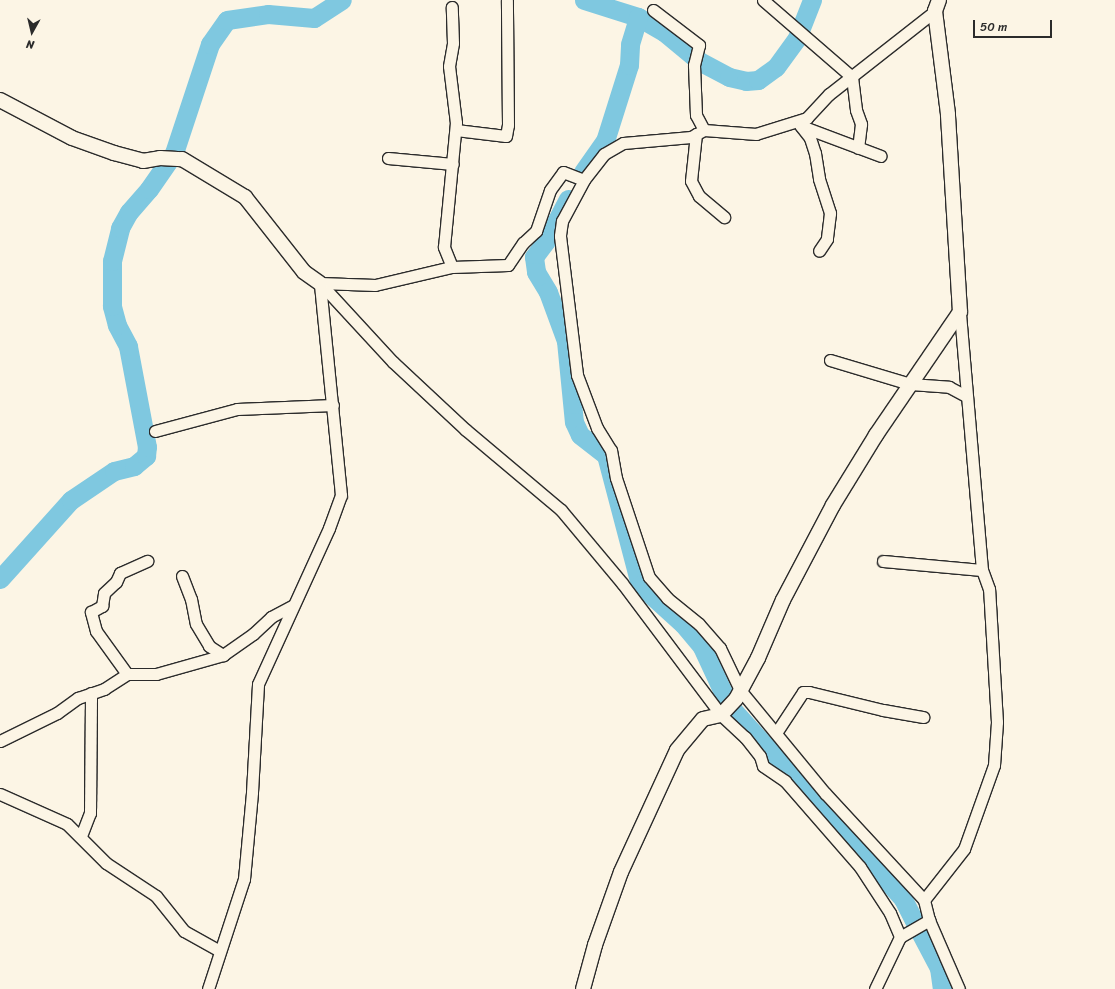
<!DOCTYPE html>
<html>
<head>
<meta charset="utf-8">
<style>
  body { margin:0 }
  #map { position:relative; width:1115px; height:989px; overflow:hidden; background:#fcf5e5; font-family:Sriracha,sans-serif }
  div>[style] { position:absolute }
  .river>* { height:19px; margin:-9.5px; padding:0 9.5px; transform-origin:9.5px; border-radius:9.5px; background:#7fc8e0 }
  .roads { filter:drop-shadow(1px 0 #2b2b2b) drop-shadow(-1px 0 #2b2b2b) drop-shadow(0 1px #2b2b2b) drop-shadow(0 -1px #2b2b2b) }
  .minor>* { height:11px; margin:-5.5px; padding:0 5.5px; transform-origin:5.5px; border-radius:5.5px; background:#fcf5e5 }
  .tertiary>* { height:14px; margin:-7px; padding:0 7px; transform-origin:7px; border-radius:7px; background:#fcf5e5 }
  span { translate:-50% -50%; white-space:nowrap; text-align:center; line-height:1.15; -webkit-text-stroke:3px #fcf5e5; paint-order:stroke }
  .north { position:absolute; left:12px; top:12px; width:40px; height:40px; -webkit-text-stroke:3px #fcf5e5; paint-order:stroke; rotate:188deg; font-size:11px; font-weight:700; line-height:16px; text-align:center; color:#2b2b2b }
  .north::after { content:''; display:block; margin:auto; width:14px; height:18px; background:#2b2b2b; clip-path:polygon(50% 0,100% 100%,50% 72%,0 100%) }
  .scale { position:absolute; left:973px; top:20px; width:79px; height:18px; box-sizing:border-box; border:2px solid #2b2b2b; border-top:0; padding-left:5px; font-size:12px; line-height:14px; white-space:nowrap; color:#2b2b2b; -webkit-text-stroke:3px #fcf5e5; paint-order:stroke }
</style>
</head>
<body>
<div id="map">
  <div class="river">
    <div style="left:584px;top:0;width:57px;rotate:17.5deg"></div>
    <div style="left:638px;top:17px;width:30px;rotate:30deg"></div>
    <div style="left:664px;top:32px;width:45px;rotate:39.6deg"></div>
    <div style="left:699px;top:61px;width:34px;rotate:28deg"></div>
    <div style="left:729px;top:77px;width:17px;rotate:13deg"></div>
    <div style="left:746px;top:81px;width:12px;rotate:-5deg"></div>
    <div style="left:758px;top:80px;width:22px;rotate:-36deg"></div>
    <div style="left:776px;top:67px;width:36px;rotate:-54deg"></div>
    <div style="left:797px;top:38px;width:41px;rotate:-68.5deg"></div>
    <div style="left:583px;top:172px;width:38px;rotate:-55deg"></div>
    <div style="left:605px;top:141px;width:80px;rotate:-72.5deg"></div>
    <div style="left:629px;top:65px;width:21px;rotate:-87deg"></div>
    <div style="left:630px;top:44px;width:28px;rotate:-73deg"></div>
    <div style="left:568px;top:199px;width:47px;rotate:117.6deg"></div>
    <div style="left:546px;top:241px;width:20px;rotate:127deg"></div>
    <div style="left:534px;top:257px;width:15px;rotate:82deg"></div>
    <div style="left:536px;top:272px;width:23px;rotate:59deg"></div>
    <div style="left:548px;top:292px;width:52px;rotate:69.8deg"></div>
    <div style="left:566px;top:341px;width:81px;rotate:84.4deg"></div>
    <div style="left:574px;top:422px;width:14px;rotate:65deg"></div>
    <div style="left:580px;top:435px;width:33px;rotate:38deg"></div>
    <div style="left:606px;top:455px;width:134px;rotate:75.3deg"></div>
    <div style="left:640px;top:585px;width:58px;rotate:42.2deg"></div>
    <div style="left:683px;top:624px;width:30px;rotate:50deg"></div>
    <div style="left:702px;top:647px;width:62px;rotate:65.1deg"></div>
    <div style="left:0;top:579px;width:106px;rotate:-48.1deg"></div>
    <div style="left:71px;top:500px;width:52px;rotate:-34deg"></div>
    <div style="left:114px;top:471px;width:21px;rotate:-14deg"></div>
    <div style="left:134px;top:466px;width:16px;rotate:-40deg"></div>
    <div style="left:146px;top:456px;width:9px;rotate:-84deg"></div>
    <div style="left:147px;top:447px;width:103px;rotate:-100.7deg"></div>
    <div style="left:128px;top:346px;width:24px;rotate:-118deg"></div>
    <div style="left:117px;top:325px;width:20px;rotate:-105deg"></div>
    <div style="left:112px;top:306px;width:45px;rotate:-90deg"></div>
    <div style="left:112px;top:261px;width:34px;rotate:-76deg"></div>
    <div style="left:120px;top:228px;width:18px;rotate:-61deg"></div>
    <div style="left:129px;top:212px;width:30px;rotate:-49deg"></div>
    <div style="left:149px;top:189px;width:44px;rotate:-55.2deg"></div>
    <div style="left:174px;top:153px;width:115px;rotate:-71.7deg"></div>
    <div style="left:210px;top:44px;width:29px;rotate:-55deg"></div>
    <div style="left:227px;top:20px;width:41px;rotate:-8.3deg"></div>
    <div style="left:268px;top:14px;width:46px;rotate:5deg"></div>
    <div style="left:314px;top:18px;width:33px;rotate:-33deg"></div>
    <div style="left:733px;top:710px;width:254px;rotate:48deg"></div>
    <div style="left:903px;top:899px;width:27px;rotate:63deg"></div>
    <div style="left:919px;top:930px;width:43px;rotate:62.2deg"></div>
    <div style="left:939px;top:968px;width:21px;rotate:82deg"></div>
  </div>
  <div class="roads">
    <div class="minor">
      <div style="left:763px;top:0;width:118px;rotate:40.9deg"></div>
      <div style="left:852px;top:77px;width:33px;rotate:83deg"></div>
      <div style="left:856px;top:110px;width:15px;rotate:70deg"></div>
      <div style="left:861px;top:124px;width:24px;rotate:97deg"></div>
      <div style="left:653px;top:10px;width:58px;rotate:37.3deg"></div>
      <div style="left:699px;top:45px;width:21px;rotate:104deg"></div>
      <div style="left:694px;top:65px;width:50px;rotate:87.7deg"></div>
      <div style="left:696px;top:115px;width:17px;rotate:62deg"></div>
      <div style="left:935px;top:11px;width:135px;rotate:141.9deg"></div>
      <div style="left:829px;top:94px;width:33px;rotate:133deg"></div>
      <div style="left:807px;top:118px;width:53px;rotate:162.6deg"></div>
      <div style="left:756px;top:134px;width:52px;rotate:-175.6deg"></div>
      <div style="left:704px;top:130px;width:15px;rotate:152deg"></div>
      <div style="left:691px;top:137px;width:68px;rotate:175deg"></div>
      <div style="left:623px;top:143px;width:22px;rotate:150deg"></div>
      <div style="left:604px;top:154px;width:33px;rotate:128deg"></div>
      <div style="left:584px;top:180px;width:47px;rotate:118.2deg"></div>
      <div style="left:562px;top:221px;width:15px;rotate:98deg"></div>
      <div style="left:560px;top:236px;width:140px;rotate:83deg"></div>
      <div style="left:577px;top:375px;width:57px;rotate:69.3deg"></div>
      <div style="left:597px;top:428px;width:26px;rotate:58deg"></div>
      <div style="left:611px;top:450px;width:28px;rotate:80deg"></div>
      <div style="left:616px;top:478px;width:104px;rotate:71.6deg"></div>
      <div style="left:649px;top:577px;width:28px;rotate:49deg"></div>
      <div style="left:667px;top:598px;width:41px;rotate:39.1deg"></div>
      <div style="left:699px;top:624px;width:32px;rotate:49deg"></div>
      <div style="left:720px;top:648px;width:47px;rotate:64.5deg"></div>
      <div style="left:740px;top:690px;width:134px;rotate:50.5deg"></div>
      <div style="left:825px;top:793px;width:146px;rotate:47.2deg"></div>
      <div style="left:924px;top:900px;width:21px;rotate:76deg"></div>
      <div style="left:929px;top:920px;width:75px;rotate:66.5deg"></div>
      <div style="left:800px;top:125px;width:16px;rotate:52deg"></div>
      <div style="left:810px;top:138px;width:16px;rotate:72deg"></div>
      <div style="left:815px;top:153px;width:26px;rotate:81deg"></div>
      <div style="left:819px;top:179px;width:36px;rotate:72deg"></div>
      <div style="left:830px;top:213px;width:26px;rotate:97deg"></div>
      <div style="left:827px;top:239px;width:14px;rotate:124deg"></div>
      <div style="left:801px;top:126px;width:85px;rotate:20.6deg"></div>
      <div style="left:456px;top:130px;width:50px;rotate:6.8deg"></div>
      <div style="left:506px;top:136px;width:11px;rotate:-80deg"></div>
      <div style="left:508px;top:125px;width:125px;rotate:-90.5deg"></div>
      <div style="left:696px;top:134px;width:47px;rotate:96.1deg"></div>
      <div style="left:691px;top:181px;width:17px;rotate:62deg"></div>
      <div style="left:699px;top:196px;width:33px;rotate:40deg"></div>
      <div style="left:388px;top:158px;width:65px;rotate:5.3deg"></div>
      <div style="left:452px;top:267px;width:22px;rotate:-112deg"></div>
      <div style="left:444px;top:247px;width:125px;rotate:-84.5deg"></div>
      <div style="left:456px;top:123px;width:57px;rotate:-97deg"></div>
      <div style="left:449px;top:66px;width:23px;rotate:-80deg"></div>
      <div style="left:453px;top:43px;width:36px;rotate:-92deg"></div>
      <div style="left:320px;top:283px;width:108px;rotate:47.3deg"></div>
      <div style="left:393px;top:362px;width:100px;rotate:43deg"></div>
      <div style="left:466px;top:430px;width:124px;rotate:40.1deg"></div>
      <div style="left:561px;top:510px;width:95px;rotate:50.1deg"></div>
      <div style="left:622px;top:583px;width:165px;rotate:53.1deg"></div>
      <div style="left:721px;top:715px;width:33px;rotate:43deg"></div>
      <div style="left:745px;top:737px;width:24px;rotate:52deg"></div>
      <div style="left:760px;top:756px;width:10px;rotate:73deg"></div>
      <div style="left:763px;top:766px;width:27px;rotate:34deg"></div>
      <div style="left:785px;top:781px;width:114px;rotate:48.9deg"></div>
      <div style="left:860px;top:867px;width:55px;rotate:56.9deg"></div>
      <div style="left:890px;top:913px;width:26px;rotate:67deg"></div>
      <div style="left:320px;top:283px;width:55px;rotate:2.1deg"></div>
      <div style="left:375px;top:285px;width:79px;rotate:-13.2deg"></div>
      <div style="left:452px;top:267px;width:56px;rotate:-2deg"></div>
      <div style="left:508px;top:265px;width:27px;rotate:-56deg"></div>
      <div style="left:523px;top:243px;width:18px;rotate:-43deg"></div>
      <div style="left:536px;top:231px;width:43px;rotate:-71.1deg"></div>
      <div style="left:550px;top:190px;width:22px;rotate:-54deg"></div>
      <div style="left:563px;top:172px;width:22px;rotate:21deg"></div>
      <div style="left:830px;top:360px;width:84px;rotate:16.7deg"></div>
      <div style="left:910px;top:384px;width:39px;rotate:4deg"></div>
      <div style="left:949px;top:387px;width:19px;rotate:28deg"></div>
      <div style="left:155px;top:431px;width:85px;rotate:-15deg"></div>
      <div style="left:237px;top:409px;width:96px;rotate:-2.4deg"></div>
      <div style="left:883px;top:561px;width:99px;rotate:5.2deg"></div>
      <div style="left:182px;top:576px;width:25px;rotate:69deg"></div>
      <div style="left:191px;top:599px;width:25px;rotate:79deg"></div>
      <div style="left:196px;top:624px;width:26px;rotate:59deg"></div>
      <div style="left:209px;top:646px;width:17px;rotate:33deg"></div>
      <div style="left:127px;top:674px;width:53px;rotate:-125.8deg"></div>
      <div style="left:96px;top:631px;width:20px;rotate:-105deg"></div>
      <div style="left:91px;top:612px;width:13px;rotate:-29deg"></div>
      <div style="left:102px;top:606px;width:13px;rotate:-81deg"></div>
      <div style="left:104px;top:593px;width:16px;rotate:-43deg"></div>
      <div style="left:116px;top:582px;width:10px;rotate:-66deg"></div>
      <div style="left:120px;top:573px;width:30px;rotate:-24deg"></div>
      <div style="left:776px;top:733px;width:49px;rotate:-56.6deg"></div>
      <div style="left:803px;top:692px;width:6px"></div>
      <div style="left:809px;top:692px;width:76px;rotate:13.7deg"></div>
      <div style="left:883px;top:710px;width:41px;rotate:9.9deg"></div>
      <div style="left:0;top:741px;width:64px;rotate:-26.2deg"></div>
      <div style="left:57px;top:713px;width:26px;rotate:-36deg"></div>
      <div style="left:78px;top:698px;width:28px;rotate:-19deg"></div>
      <div style="left:104px;top:689px;width:27px;rotate:-33deg"></div>
      <div style="left:127px;top:674px;width:29px"></div>
      <div style="left:156px;top:674px;width:70px;rotate:-15.8deg"></div>
      <div style="left:223px;top:655px;width:37px;rotate:-35deg"></div>
      <div style="left:253px;top:634px;width:25px;rotate:-43deg"></div>
      <div style="left:271px;top:617px;width:24px;rotate:-28deg"></div>
      <div style="left:0;top:794px;width:73px;rotate:24.1deg"></div>
      <div style="left:67px;top:824px;width:55px;rotate:45deg"></div>
      <div style="left:106px;top:863px;width:60px;rotate:33.4deg"></div>
      <div style="left:156px;top:896px;width:45px;rotate:51.3deg"></div>
      <div style="left:184px;top:931px;width:41px;rotate:29.1deg"></div>
      <div style="left:81px;top:836px;width:25px;rotate:-69deg"></div>
      <div style="left:90px;top:813px;width:120px;rotate:-89.5deg"></div>
      <div style="left:924px;top:900px;width:65px;rotate:-51.9deg"></div>
      <div style="left:964px;top:849px;width:89px;rotate:-70.3deg"></div>
      <div style="left:994px;top:765px;width:43px;rotate:-86deg"></div>
      <div style="left:997px;top:722px;width:133px;rotate:-93.4deg"></div>
      <div style="left:989px;top:589px;width:20px;rotate:-110deg"></div>
      <div style="left:982px;top:570px;width:259px;rotate:-94.9deg"></div>
      <div style="left:208px;top:989px;width:116px;rotate:-71.9deg"></div>
      <div style="left:244px;top:879px;width:87px;rotate:-84.7deg"></div>
      <div style="left:252px;top:792px;width:108px;rotate:-86.8deg"></div>
      <div style="left:258px;top:684px;width:171px;rotate:-65.5deg"></div>
      <div style="left:329px;top:528px;width:35px;rotate:-70deg"></div>
      <div style="left:341px;top:495px;width:213px;rotate:-95.7deg"></div>
      <div style="left:875px;top:989px;width:58px;rotate:-64.3deg"></div>
      <div style="left:900px;top:937px;width:34px;rotate:-30deg"></div>
    </div>
    <div class="tertiary">
      <div style="left:0;top:100px;width:81px;rotate:27.8deg"></div>
      <div style="left:72px;top:138px;width:45px;rotate:19.7deg"></div>
      <div style="left:114px;top:153px;width:30px;rotate:15deg"></div>
      <div style="left:143px;top:161px;width:17px;rotate:-10deg"></div>
      <div style="left:160px;top:158px;width:22px;rotate:3deg"></div>
      <div style="left:182px;top:159px;width:74px;rotate:31.1deg"></div>
      <div style="left:245px;top:197px;width:95px;rotate:51.8deg"></div>
      <div style="left:304px;top:272px;width:19px;rotate:35deg"></div>
      <div style="left:583px;top:989px;width:46px;rotate:-74.7deg"></div>
      <div style="left:595px;top:945px;width:77px;rotate:-70.4deg"></div>
      <div style="left:621px;top:872px;width:134px;rotate:-65.3deg"></div>
      <div style="left:677px;top:750px;width:40px;rotate:-50deg"></div>
      <div style="left:703px;top:719px;width:18px;rotate:-13deg"></div>
      <div style="left:721px;top:715px;width:22px;rotate:-47deg"></div>
      <div style="left:736px;top:699px;width:47px;rotate:-61.8deg"></div>
      <div style="left:758px;top:658px;width:63px;rotate:-66.7deg"></div>
      <div style="left:783px;top:600px;width:107px;rotate:-62.2deg"></div>
      <div style="left:833px;top:505px;width:82px;rotate:-58.4deg"></div>
      <div style="left:876px;top:435px;width:149px;rotate:-55.7deg"></div>
      <div style="left:960px;top:312px;width:198px;rotate:-93.5deg"></div>
      <div style="left:948px;top:114px;width:104px;rotate:-97.2deg"></div>
      <div style="left:935px;top:11px;width:12px;rotate:-70deg"></div>
    </div>
  </div>
  <div class="north">N</div>
  <div class="scale">50 m</div>
</div>
</body>
</html>
